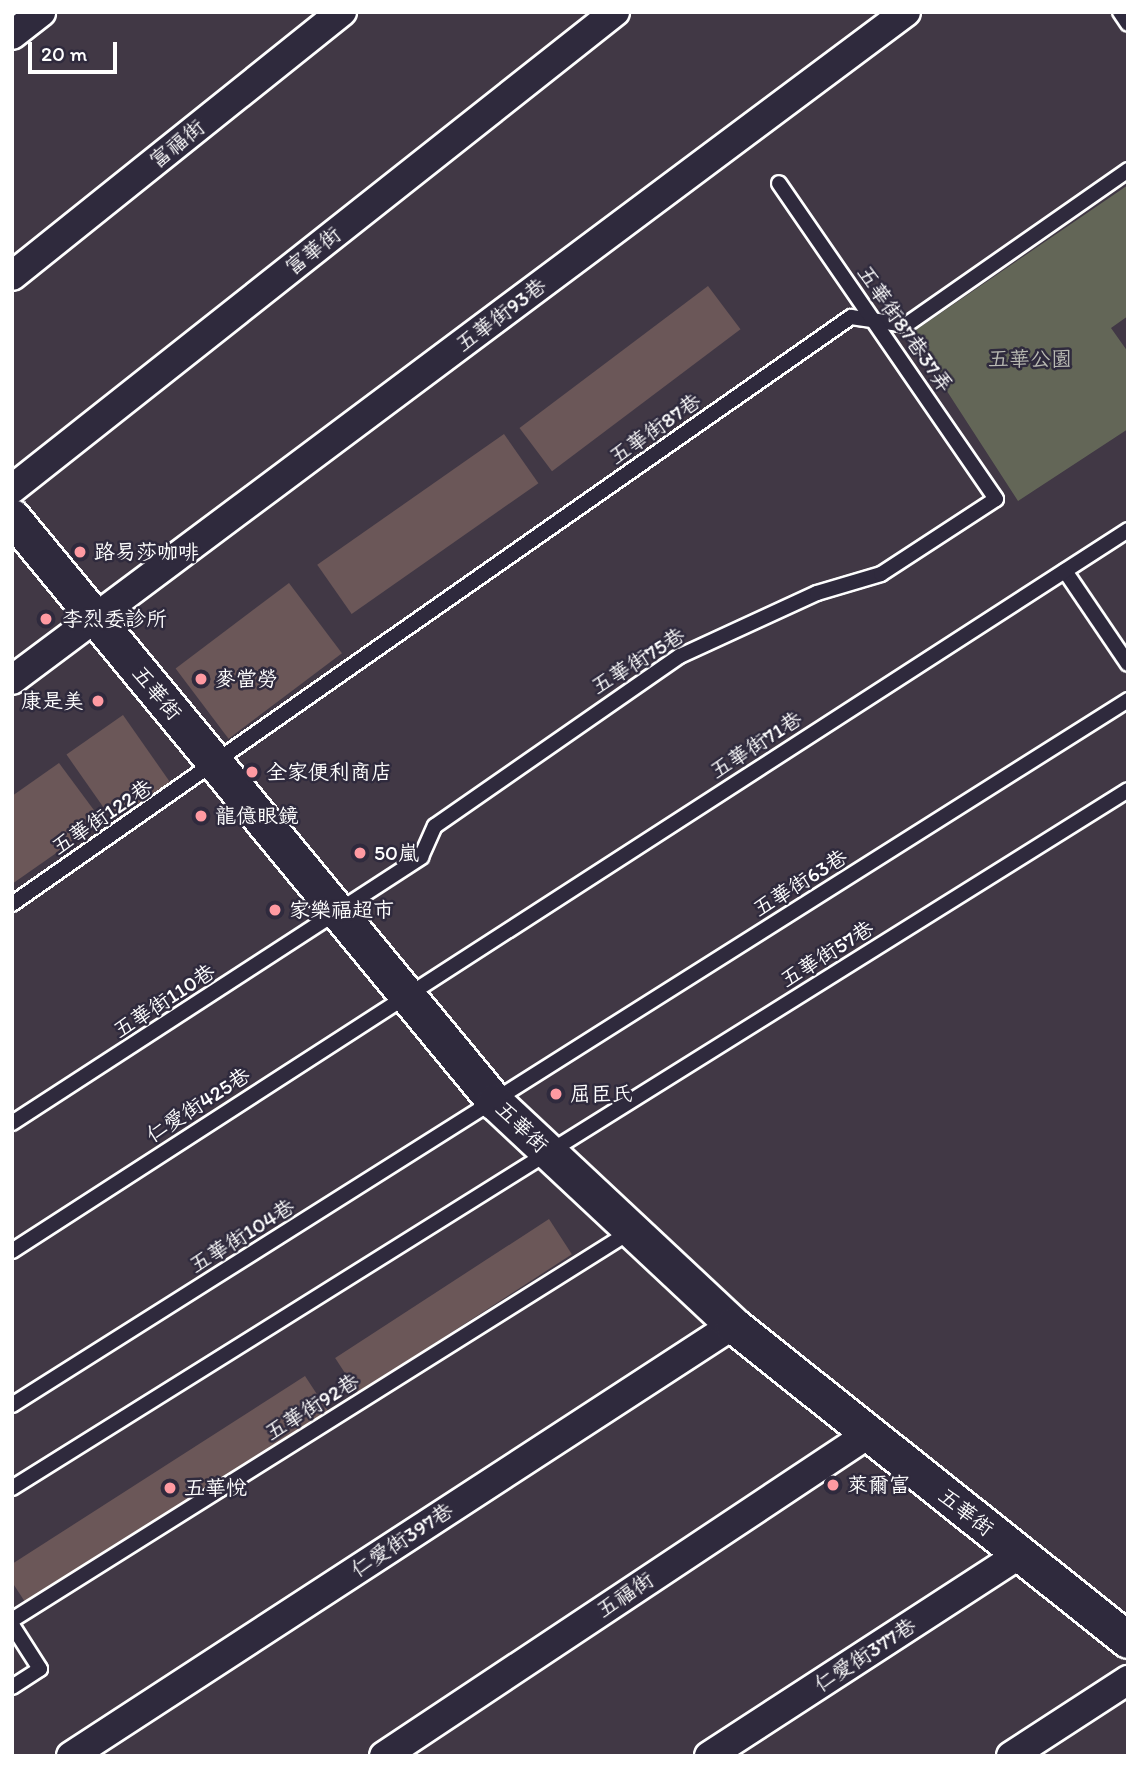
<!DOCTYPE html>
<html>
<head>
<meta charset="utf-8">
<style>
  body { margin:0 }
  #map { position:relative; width:1140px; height:1768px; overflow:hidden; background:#413845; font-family:Itim,"LXGW WenKai TC",sans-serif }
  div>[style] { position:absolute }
  .green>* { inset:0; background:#636657 }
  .building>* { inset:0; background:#6b5758; transform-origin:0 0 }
  .roads { filter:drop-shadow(2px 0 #fff) drop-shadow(-2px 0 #fff) drop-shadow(0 2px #fff) drop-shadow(0 -2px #fff) }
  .service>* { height:14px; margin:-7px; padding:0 7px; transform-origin:7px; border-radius:7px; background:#2f2a3d }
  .minor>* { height:28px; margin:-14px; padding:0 14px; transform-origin:14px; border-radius:14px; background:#2f2a3d }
  .tertiary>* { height:35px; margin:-17.5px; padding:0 17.5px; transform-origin:17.5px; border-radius:17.5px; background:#2f2a3d }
  .dots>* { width:19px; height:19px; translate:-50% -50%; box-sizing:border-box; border:4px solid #2f2a3d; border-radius:50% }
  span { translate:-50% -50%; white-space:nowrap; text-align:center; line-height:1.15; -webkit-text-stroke:5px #2f2a3d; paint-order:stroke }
  .street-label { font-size:21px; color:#fff }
  .park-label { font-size:21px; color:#b9bab3 }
  .poi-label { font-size:21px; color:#fff }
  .left { translate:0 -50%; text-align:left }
  .right { translate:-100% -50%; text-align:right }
  .frame { position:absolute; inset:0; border:14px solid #fff; pointer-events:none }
  .scale { position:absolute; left:28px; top:42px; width:89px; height:32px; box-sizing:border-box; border:4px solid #fff; border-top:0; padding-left:9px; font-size:21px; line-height:24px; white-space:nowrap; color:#fff; -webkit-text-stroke:5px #2f2a3d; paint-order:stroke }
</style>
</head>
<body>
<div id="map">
  <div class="green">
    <div style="clip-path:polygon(1128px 185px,1128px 316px,1111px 328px,1128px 352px,1128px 429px,1018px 501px,910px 334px)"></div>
  </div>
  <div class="building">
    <div style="left:708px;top:286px;width:54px;height:236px;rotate:53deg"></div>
    <div style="left:504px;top:434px;width:60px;height:228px;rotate:55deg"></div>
    <div style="left:289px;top:583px;width:88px;height:142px;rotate:53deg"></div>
    <div style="left:123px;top:715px;width:83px;height:69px;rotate:55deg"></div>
    <div style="clip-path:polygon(59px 763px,102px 821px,12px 884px,12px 796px)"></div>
    <div style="left:549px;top:1219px;width:42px;height:255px;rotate:57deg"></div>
    <div style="clip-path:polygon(305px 1376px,328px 1411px,27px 1605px,12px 1582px,12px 1564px)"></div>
  </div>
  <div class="roads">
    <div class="service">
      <div style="left:1120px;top:12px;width:14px;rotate:56deg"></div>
      <div style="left:1065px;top:571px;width:112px;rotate:55.9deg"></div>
      <div style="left:12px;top:904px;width:1024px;rotate:-34.98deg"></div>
      <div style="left:851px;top:317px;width:56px;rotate:8.3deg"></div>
      <div style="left:906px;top:325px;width:271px;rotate:-34.9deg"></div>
      <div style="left:12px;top:1123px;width:488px;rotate:-33deg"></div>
      <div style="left:421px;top:857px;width:34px;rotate:-66deg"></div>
      <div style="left:435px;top:826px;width:298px;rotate:-34.8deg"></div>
      <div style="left:680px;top:656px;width:151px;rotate:-24.7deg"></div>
      <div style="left:817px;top:593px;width:67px;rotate:-16.5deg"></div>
      <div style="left:881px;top:574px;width:137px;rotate:-33.1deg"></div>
      <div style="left:996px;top:499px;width:383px;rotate:-124.5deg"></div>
      <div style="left:12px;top:1251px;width:1329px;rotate:-32.86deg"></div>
      <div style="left:12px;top:1405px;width:1320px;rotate:-32.28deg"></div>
      <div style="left:12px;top:1488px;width:1316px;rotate:-32.02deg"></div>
      <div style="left:12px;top:1620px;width:733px;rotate:-32.13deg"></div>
      <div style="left:12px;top:1625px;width:52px;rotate:57.5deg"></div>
      <div style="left:40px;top:1669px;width:33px;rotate:147deg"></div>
    </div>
    <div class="minor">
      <div style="left:12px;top:35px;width:37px;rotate:-38deg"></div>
      <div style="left:12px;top:276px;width:423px;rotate:-38.7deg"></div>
      <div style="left:12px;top:489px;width:769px;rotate:-38.35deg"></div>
      <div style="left:12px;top:680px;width:1116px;rotate:-36.77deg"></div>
      <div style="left:71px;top:1756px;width:790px;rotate:-33.07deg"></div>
      <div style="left:384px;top:1756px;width:580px;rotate:-33.61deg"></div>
      <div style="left:709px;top:1756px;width:371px;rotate:-33deg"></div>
      <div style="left:1011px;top:1756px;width:140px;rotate:-33deg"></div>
    </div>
    <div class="tertiary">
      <div style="left:12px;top:517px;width:759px;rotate:50.46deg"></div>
      <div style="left:495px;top:1102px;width:326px;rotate:43.1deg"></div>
      <div style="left:733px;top:1325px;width:505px;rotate:38.57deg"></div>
    </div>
  </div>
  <div class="dots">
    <div style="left:80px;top:552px;background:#ff9aa2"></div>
    <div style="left:46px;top:619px;background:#ff9aa2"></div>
    <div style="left:201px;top:679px;background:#ff9aa2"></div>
    <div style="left:98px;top:701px;background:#ff9aa2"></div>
    <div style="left:252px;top:772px;background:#ff9aa2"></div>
    <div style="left:201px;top:816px;background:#ff9aa2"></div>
    <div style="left:360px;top:853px;background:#ff9aa2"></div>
    <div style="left:275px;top:910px;background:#ff9aa2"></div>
    <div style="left:556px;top:1094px;background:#ff9aa2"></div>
    <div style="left:833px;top:1485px;background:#ff9aa2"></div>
    <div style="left:170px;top:1488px;background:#ff9aa2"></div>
  </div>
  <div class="street-label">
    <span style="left:177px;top:144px;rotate:-39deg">富福街</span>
    <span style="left:313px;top:251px;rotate:-38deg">富華街</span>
    <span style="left:501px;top:315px;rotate:-37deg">五華街93巷</span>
    <span style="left:905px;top:329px;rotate:55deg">五華街87巷37弄</span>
    <span style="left:655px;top:429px;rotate:-35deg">五華街87巷</span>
    <span style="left:638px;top:661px;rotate:-32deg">五華街75巷</span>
    <span style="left:157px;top:693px;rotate:50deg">五華街</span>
    <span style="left:756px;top:745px;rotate:-33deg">五華街71巷</span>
    <span style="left:102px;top:817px;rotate:-34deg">五華街122巷</span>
    <span style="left:800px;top:883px;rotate:-32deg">五華街63巷</span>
    <span style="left:827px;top:954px;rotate:-32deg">五華街57巷</span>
    <span style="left:164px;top:1001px;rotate:-33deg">五華街110巷</span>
    <span style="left:198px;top:1105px;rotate:-33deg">仁愛街425巷</span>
    <span style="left:522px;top:1127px;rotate:44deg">五華街</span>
    <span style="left:242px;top:1236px;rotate:-32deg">五華街104巷</span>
    <span style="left:312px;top:1407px;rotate:-32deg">五華街92巷</span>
    <span style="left:966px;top:1512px;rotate:38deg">五華街</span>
    <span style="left:402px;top:1540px;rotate:-33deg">仁愛街397巷</span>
    <span style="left:625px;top:1595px;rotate:-34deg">五福街</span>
    <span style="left:865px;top:1655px;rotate:-33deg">仁愛街377巷</span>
  </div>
  <div class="park-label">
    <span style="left:1030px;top:359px">五華公園</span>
  </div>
  <div class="poi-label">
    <span class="left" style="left:94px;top:552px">路易莎咖啡</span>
    <span class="left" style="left:62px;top:619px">李烈委診所</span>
    <span class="left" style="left:215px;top:679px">麥當勞</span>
    <span class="right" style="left:84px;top:701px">康是美</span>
    <span class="left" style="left:266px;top:772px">全家便利商店</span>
    <span class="left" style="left:215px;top:816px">龍億眼鏡</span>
    <span class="left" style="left:374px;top:853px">50嵐</span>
    <span class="left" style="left:289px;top:910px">家樂福超市</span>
    <span class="left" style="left:570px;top:1094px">屈臣氏</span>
    <span class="left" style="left:847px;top:1485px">萊爾富</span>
    <span class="left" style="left:184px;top:1488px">五華悅</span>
  </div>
  <div class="frame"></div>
  <div class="scale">20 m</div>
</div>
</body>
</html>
